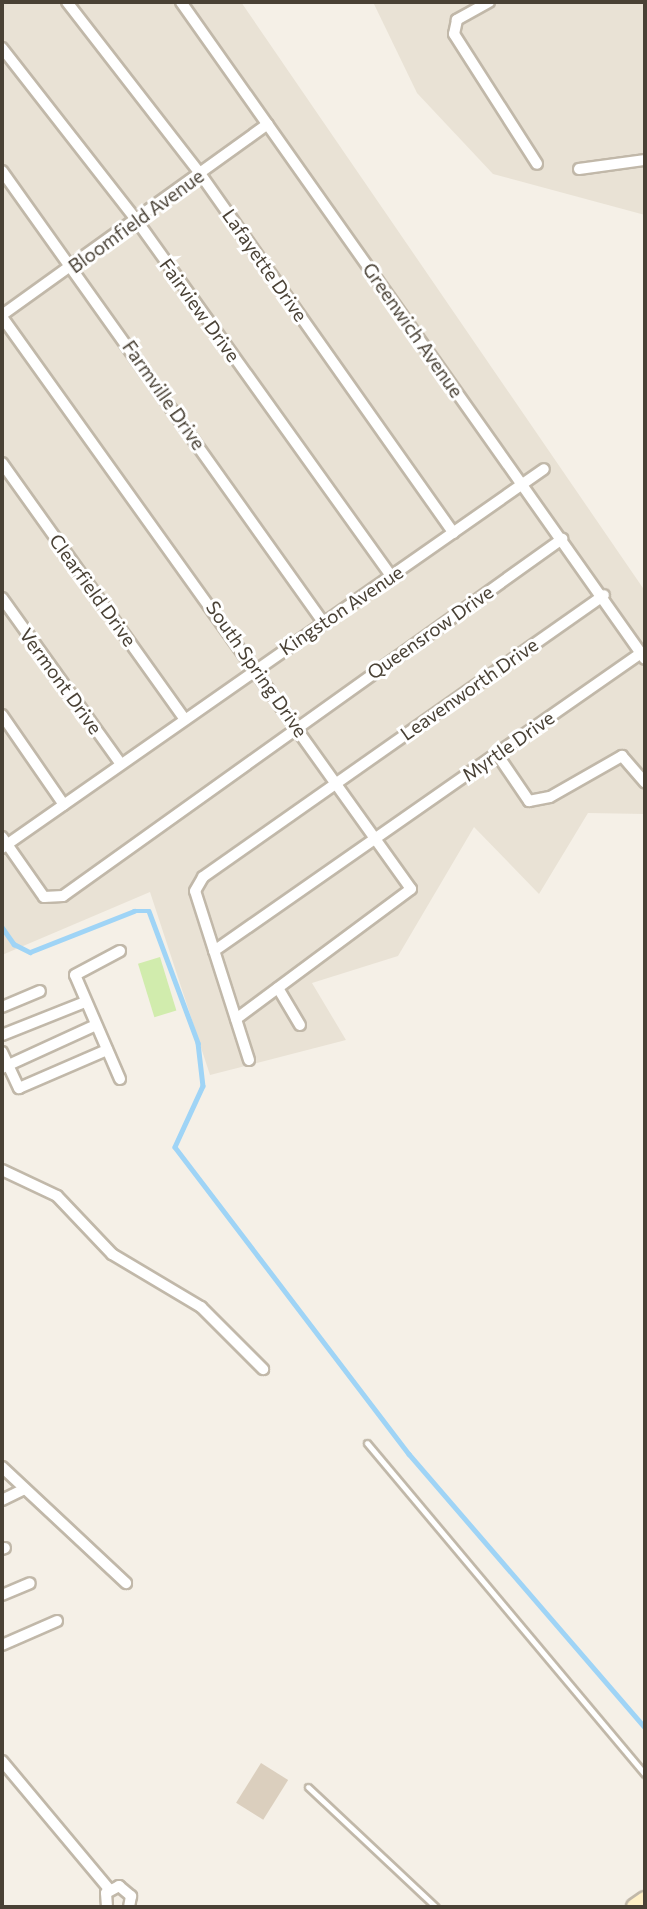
<!DOCTYPE html>
<html>
<head>
<meta charset="utf-8">
<style>
  body { margin:0 }
  #map { position:relative; width:647px; height:1909px; overflow:hidden; background:#f5f0e7; font-family:Commissioner,sans-serif }
  div>[style] { position:absolute }
  .residential>* { inset:0; background:#e9e2d5 }
  .green>* { inset:0; background:#d1ecad; transform-origin:0 0 }
  .stream>* { height:4.5px; margin:-2.25px; padding:0 2.25px; transform-origin:2.25px; border-radius:2.25px; background:#9fd4f6 }
  .building>* { inset:0; background:#dbcfbe; transform-origin:0 0 }
  .roads { filter:drop-shadow(2px 0 #c1b8a9) drop-shadow(-2px 0 #c1b8a9) drop-shadow(0 2px #c1b8a9) drop-shadow(0 -2px #c1b8a9) }
  .lane>* { height:5px; margin:-2.5px; padding:0 2.5px; transform-origin:2.5px; border-radius:2.5px; background:#fff }
  .street>* { height:10px; margin:-5px; padding:0 5px; transform-origin:5px; border-radius:5px; background:#fff }
  .secondary>* { height:16px; margin:-8px; padding:0 8px; transform-origin:8px; border-radius:8px; background:#fff0c7 }
  span { translate:-50% -50%; white-space:nowrap; text-align:center; line-height:1.15; -webkit-text-stroke:6px #fff; paint-order:stroke }
  .street-label { font-size:19px; color:#494135 }
  .frame { position:absolute; inset:0; border:4px solid #494135; pointer-events:none }
</style>
</head>
<body>
<div id="map">
  <div class="residential">
    <div style="clip-path:polygon(2px 2px,241px 2px,645px 591px,645px 814px,588px 813px,539px 894px,474px 827px,398px 956px,312px 983px,346px 1040px,210px 1075px,150px 892px,2px 955px)"></div>
    <div style="clip-path:polygon(373px 2px,645px 2px,645px 215px,493px 174px,417px 93px)"></div>
  </div>
  <div class="green">
    <div style="left:160px;top:957px;width:56px;height:23px;rotate:73deg"></div>
  </div>
  <div class="stream">
    <div style="left:2px;top:927px;width:21px;rotate:55deg"></div>
    <div style="left:14px;top:944px;width:18px;rotate:27deg"></div>
    <div style="left:30px;top:952px;width:112px;rotate:-21.5deg"></div>
    <div style="left:134px;top:911px;width:15px"></div>
    <div style="left:149px;top:911px;width:141px;rotate:69.6deg"></div>
    <div style="left:198px;top:1043px;width:43px;rotate:83.4deg"></div>
    <div style="left:203px;top:1086px;width:67px;rotate:114.7deg"></div>
    <div style="left:175px;top:1147px;width:386px;rotate:52.7deg"></div>
    <div style="left:409px;top:1454px;width:361px;rotate:49.2deg"></div>
  </div>
  <div class="building">
    <div style="left:261px;top:1763px;width:32px;height:47px;rotate:32deg"></div>
  </div>
  <div class="roads">
    <div class="lane">
      <div style="left:367px;top:1443px;width:432px;rotate:50deg"></div>
      <div style="left:308px;top:1787px;width:175px;rotate:43.2deg"></div>
    </div>
    <div class="street">
      <div style="left:67px;top:2px;width:219px;rotate:52.2deg"></div>
      <div style="left:201px;top:175px;width:438px;rotate:54.8deg"></div>
      <div style="left:181px;top:2px;width:804px;rotate:54.77deg"></div>
      <div style="left:489px;top:2px;width:37px;rotate:151deg"></div>
      <div style="left:457px;top:20px;width:14px;rotate:102deg"></div>
      <div style="left:454px;top:34px;width:154px;rotate:57.4deg"></div>
      <div style="left:2px;top:48px;width:219px;rotate:52deg"></div>
      <div style="left:137px;top:221px;width:438px;rotate:54.4deg"></div>
      <div style="left:579px;top:169px;width:67px;rotate:-7.8deg"></div>
      <div style="left:2px;top:171px;width:554px;rotate:54.56deg"></div>
      <div style="left:2px;top:315px;width:327px;rotate:-35.7deg"></div>
      <div style="left:2px;top:317px;width:703px;rotate:54.43deg"></div>
      <div style="left:411px;top:889px;width:218px;rotate:143.4deg"></div>
      <div style="left:2px;top:463px;width:313px;rotate:54.5deg"></div>
      <div style="left:2px;top:598px;width:204px;rotate:54.4deg"></div>
      <div style="left:2px;top:715px;width:109px;rotate:55.4deg"></div>
      <div style="left:497px;top:754px;width:57px;rotate:55.8deg"></div>
      <div style="left:529px;top:801px;width:21px;rotate:-11deg"></div>
      <div style="left:550px;top:797px;width:83px;rotate:-29.7deg"></div>
      <div style="left:622px;top:756px;width:35px;rotate:49deg"></div>
      <div style="left:2px;top:837px;width:73px;rotate:55deg"></div>
      <div style="left:44px;top:897px;width:19px;rotate:-3deg"></div>
      <div style="left:63px;top:896px;width:614px;rotate:-35.58deg"></div>
      <div style="left:2px;top:848px;width:661px;rotate:-34.96deg"></div>
      <div style="left:214px;top:951px;width:521px;rotate:-34.91deg"></div>
      <div style="left:278px;top:988px;width:43px;rotate:59.3deg"></div>
      <div style="left:2px;top:1007px;width:41px;rotate:-22.8deg"></div>
      <div style="left:2px;top:1035px;width:89px;rotate:-21.7deg"></div>
      <div style="left:2px;top:1052px;width:40px;rotate:65deg"></div>
      <div style="left:19px;top:1088px;width:96px;rotate:-23.4deg"></div>
      <div style="left:249px;top:1060px;width:177px;rotate:-107.7deg"></div>
      <div style="left:195px;top:891px;width:16px;rotate:-60deg"></div>
      <div style="left:203px;top:877px;width:490px;rotate:-35.1deg"></div>
      <div style="left:2px;top:1068px;width:103px;rotate:-24.6deg"></div>
      <div style="left:120px;top:1079px;width:113px;rotate:-113.4deg"></div>
      <div style="left:75px;top:975px;width:51px;rotate:-28.1deg"></div>
      <div style="left:2px;top:1170px;width:61px;rotate:25.3deg"></div>
      <div style="left:57px;top:1196px;width:80px;rotate:46.5deg"></div>
      <div style="left:112px;top:1254px;width:104px;rotate:30.8deg"></div>
      <div style="left:201px;top:1307px;width:88px;rotate:45deg"></div>
      <div style="left:2px;top:1467px;width:170px;rotate:43.1deg"></div>
      <div style="left:2px;top:1500px;width:25px;rotate:-26deg"></div>
      <div style="left:2px;top:1549px;width:3px;rotate:-18deg"></div>
      <div style="left:2px;top:1595px;width:30px;rotate:-23deg"></div>
      <div style="left:2px;top:1645px;width:60px;rotate:-23.6deg"></div>
      <div style="left:2px;top:1761px;width:167px;rotate:50.1deg"></div>
      <div style="left:107px;top:1907px;width:14px;rotate:-94deg"></div>
      <div style="left:106px;top:1893px;width:15px;rotate:-28deg"></div>
      <div style="left:119px;top:1886px;width:16px;rotate:40deg"></div>
      <div style="left:131px;top:1896px;width:11px;rotate:100deg"></div>
    </div>
    <div class="secondary">
      <div style="left:635px;top:1907px;width:12px;rotate:-35deg"></div>
    </div>
  </div>
  <div class="street-label">
    <span style="left:136px;top:221px;rotate:-36deg">Bloomfield Avenue</span>
    <span style="left:265px;top:265px;rotate:55deg">Lafayette Drive</span>
    <span style="left:200px;top:310px;rotate:54deg">Fairview Drive</span>
    <span style="left:413px;top:330px;rotate:55deg">Greenwich Avenue</span>
    <span style="left:164px;top:395px;rotate:55deg">Farmville Drive</span>
    <span style="left:93px;top:590px;rotate:54deg">Clearfield Drive</span>
    <span style="left:341px;top:610px;rotate:-34deg">Kingston Avenue</span>
    <span style="left:430px;top:632px;rotate:-35deg">Queensrow Drive</span>
    <span style="left:257px;top:669px;rotate:55deg">South Spring Drive</span>
    <span style="left:61px;top:681px;rotate:54deg">Vermont Drive</span>
    <span style="left:469px;top:689px;rotate:-35deg">Leavenworth Drive</span>
    <span style="left:508px;top:746px;rotate:-35deg">Myrtle Drive</span>
  </div>
  <div class="frame"></div>
</div>
</body>
</html>
